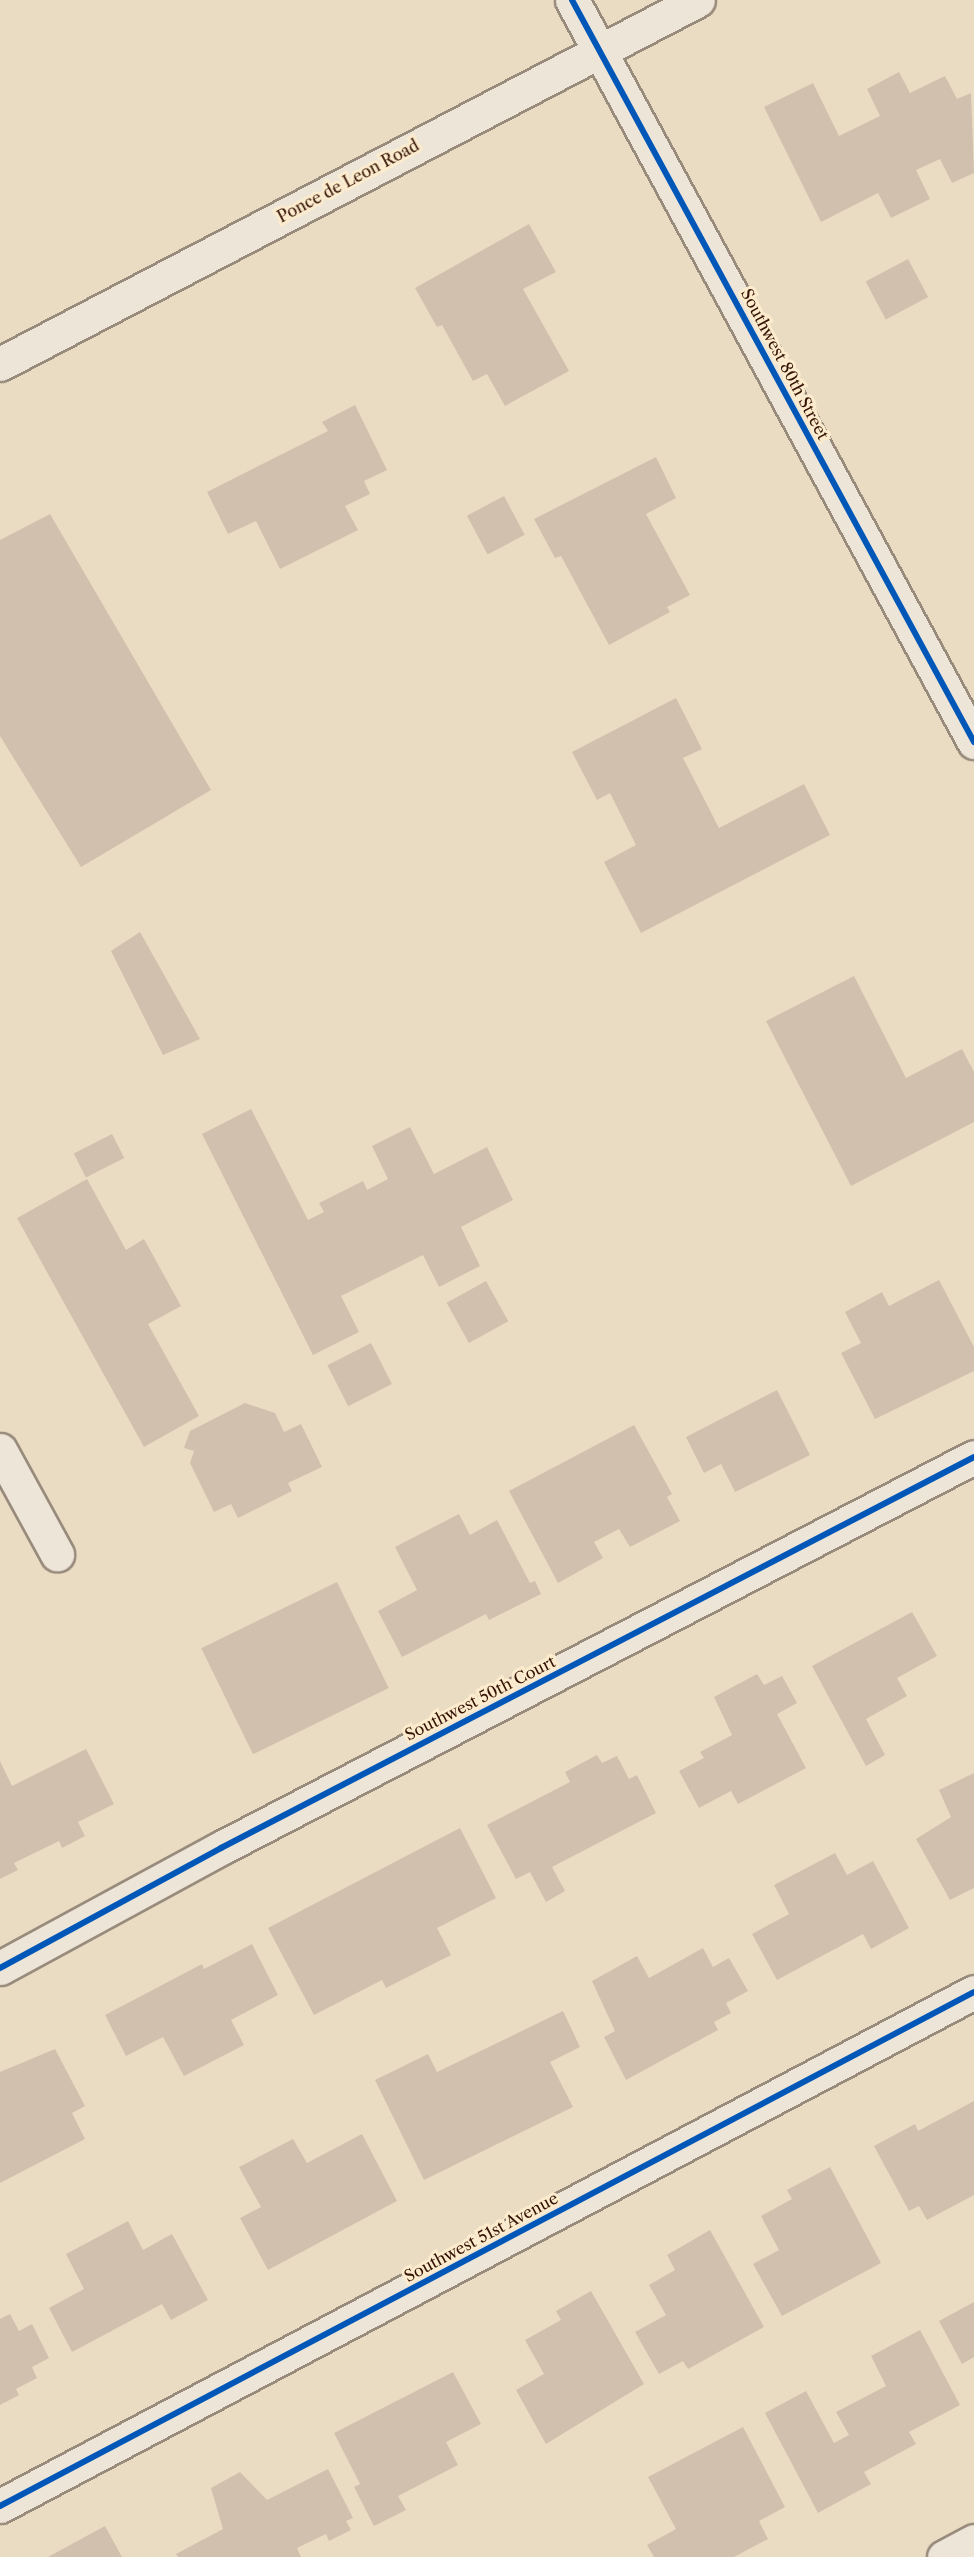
<!DOCTYPE html>
<html>
<head>
<meta charset="utf-8">
<style>
  body { margin:0 }
  #map { position:relative; width:974px; height:2557px; overflow:hidden; background:#eadcc3; font-family:"Libre Caslon Text",serif }
  div>[style] { position:absolute }
  .building>* { inset:0; background:#d2c0ae; transform-origin:0 0 }
  .roads { filter:drop-shadow(2px 0 #988b7c) drop-shadow(-2px 0 #988b7c) drop-shadow(0 2px #988b7c) drop-shadow(0 -2px #988b7c) }
  .street>* { height:33px; margin:-16.5px; padding:0 16.5px; transform-origin:16.5px; border-radius:16.5px; background:#ede5d8 }
  .secondary>* { height:33px; margin:-16.5px; padding:0 16.5px; transform-origin:16.5px; border-radius:16.5px; background:#ede5d8 }
  .cycleway>* { height:6px; margin:-3px; padding:0 3px; transform-origin:3px; border-radius:3px; background:#0057b8 }
  span { translate:-50% -50%; white-space:nowrap; text-align:center; line-height:1.15; -webkit-text-stroke:6px #fceccd; paint-order:stroke }
  .street-label { font-size:16px; color:#341205 }
</style>
</head>
<body>
<div id="map">
  <div class="building">
    <div style="clip-path:polygon(899px 72px,910px 93px,945px 76px,957px 99px,971px 93px,974px 173px,952px 183px,940px 159px,916px 170px,930px 199px,891px 218px,878px 193px,821px 222px,764px 107px,813px 83px,839px 136px,880px 116px,867px 89px)"></div>
    <div style="clip-path:polygon(529px 224px,556px 272px,523px 289px,569px 371px,505px 406px,487px 374px,473px 381px,442px 325px,437px 327px,415px 288px)"></div>
    <div style="left:908px;top:259px;width:43px;height:48px;rotate:62deg"></div>
    <div style="clip-path:polygon(355px 405px,387px 470px,364px 481px,370px 494px,345px 506px,358px 530px,280px 569px,256px 521px,228px 534px,207px 492px,328px 431px,322px 422px)"></div>
    <div style="clip-path:polygon(656px 457px,676px 498px,646px 514px,690px 595px,667px 607px,670px 612px,609px 645px,561px 556px,555px 558px,534px 519px)"></div>
    <div style="left:504px;top:496px;width:44px;height:42px;rotate:62deg"></div>
    <div style="clip-path:polygon(50px 514px,211px 790px,81px 867px,0 736px,0 540px)"></div>
    <div style="clip-path:polygon(676px 698px,702px 749px,683px 758px,719px 828px,804px 784px,830px 835px,641px 933px,604px 862px,636px 845px,610px 793px,597px 800px,572px 752px)"></div>
    <div style="clip-path:polygon(140px 932px,200px 1039px,163px 1055px,111px 951px)"></div>
    <div style="clip-path:polygon(854px 976px,906px 1078px,962px 1049px,974px 1072px,974px 1122px,851px 1186px,766px 1021px)"></div>
    <div style="clip-path:polygon(251px 1109px,308px 1220px,324px 1212px,319px 1203px,363px 1181px,367px 1190px,388px 1179px,372px 1146px,410px 1127px,434px 1174px,487px 1147px,513px 1200px,461px 1227px,480px 1266px,439px 1287px,423px 1255px,341px 1296px,359px 1332px,313px 1355px,202px 1134px)"></div>
    <div style="left:112px;top:1134px;width:27px;height:43px;rotate:63deg"></div>
    <div style="clip-path:polygon(87px 1179px,126px 1250px,144px 1239px,181px 1306px,148px 1324px,199px 1416px,144px 1447px,17px 1218px)"></div>
    <div style="clip-path:polygon(939px 1280px,974px 1347px,974px 1371px,875px 1419px,841px 1353px,861px 1343px,845px 1312px,882px 1292px,889px 1306px)"></div>
    <div style="left:486px;top:1281px;width:46px;height:45px;rotate:61deg"></div>
    <div style="left:371px;top:1343px;width:46px;height:49px;rotate:63deg"></div>
    <div style="clip-path:polygon(777px 1390px,810px 1455px,735px 1492px,721px 1464px,704px 1473px,686px 1437px)"></div>
    <div style="clip-path:polygon(245px 1403px,275px 1413px,284px 1432px,301px 1424px,322px 1467px,288px 1483px,292px 1491px,238px 1518px,231px 1504px,214px 1512px,190px 1463px,194px 1451px,184px 1448px,190px 1431px)"></div>
    <div style="clip-path:polygon(634px 1425px,672px 1494px,667px 1497px,680px 1521px,630px 1547px,619px 1529px,594px 1542px,603px 1558px,558px 1583px,509px 1491px)"></div>
    <div style="clip-path:polygon(459px 1514px,470px 1535px,497px 1520px,530px 1583px,535px 1581px,541px 1594px,489px 1620px,486px 1614px,402px 1657px,378px 1611px,417px 1590px,395px 1547px)"></div>
    <div style="left:337px;top:1582px;width:118px;height:151px;rotate:64deg"></div>
    <div style="clip-path:polygon(912px 1612px,937px 1656px,897px 1678px,907px 1696px,866px 1719px,885px 1755px,866px 1766px,812px 1666px)"></div>
    <div style="clip-path:polygon(757px 1674px,764px 1685px,782px 1676px,797px 1703px,777px 1714px,806px 1768px,738px 1804px,731px 1791px,699px 1808px,679px 1771px,704px 1758px,700px 1752px,732px 1735px,714px 1697px)"></div>
    <div style="clip-path:polygon(86px 1749px,114px 1804px,78px 1822px,85px 1836px,62px 1848px,59px 1841px,14px 1863px,18px 1870px,0 1879px,0 1761px,12px 1786px)"></div>
    <div style="clip-path:polygon(597px 1755px,602px 1763px,617px 1756px,629px 1779px,637px 1775px,656px 1813px,552px 1867px,565px 1891px,546px 1902px,530px 1872px,516px 1879px,487px 1825px,570px 1782px,565px 1772px)"></div>
    <div style="clip-path:polygon(974px 1773px,974px 1888px,950px 1900px,916px 1839px,951px 1817px,939px 1790px)"></div>
    <div style="clip-path:polygon(460px 1828px,496px 1898px,437px 1928px,451px 1955px,386px 1988px,382px 1980px,314px 2015px,268px 1928px)"></div>
    <div style="clip-path:polygon(835px 1853px,847px 1875px,873px 1861px,909px 1928px,871px 1949px,863px 1934px,777px 1980px,752px 1934px,789px 1914px,774px 1885px)"></div>
    <div style="clip-path:polygon(252px 1944px,278px 1995px,231px 2020px,244px 2045px,184px 2076px,163px 2037px,126px 2056px,105px 2015px,202px 1964px,204px 1969px)"></div>
    <div style="clip-path:polygon(703px 1948px,713px 1967px,729px 1958px,748px 1991px,726px 2003px,731px 2013px,714px 2022px,718px 2030px,626px 2080px,604px 2037px,615px 2031px,592px 1981px,637px 1956px,649px 1978px)"></div>
    <div style="clip-path:polygon(563px 2011px,580px 2047px,550px 2062px,573px 2107px,424px 2180px,375px 2080px,428px 2054px,437px 2072px)"></div>
    <div style="clip-path:polygon(55px 2049px,85px 2106px,72px 2113px,85px 2139px,0 2183px,0 2072px)"></div>
    <div style="clip-path:polygon(974px 2101px,974px 2195px,927px 2220px,919px 2206px,909px 2211px,874px 2146px,915px 2124px,918px 2131px)"></div>
    <div style="clip-path:polygon(362px 2134px,397px 2201px,268px 2270px,240px 2218px,261px 2207px,239px 2167px,293px 2139px,307px 2163px)"></div>
    <div style="clip-path:polygon(830px 2167px,881px 2263px,782px 2316px,753px 2264px,779px 2250px,761px 2216px,792px 2199px,787px 2190px)"></div>
    <div style="clip-path:polygon(128px 2221px,143px 2250px,172px 2234px,208px 2300px,171px 2320px,162px 2304px,72px 2352px,49px 2308px,84px 2289px,66px 2254px)"></div>
    <div style="clip-path:polygon(710px 2230px,764px 2327px,688px 2369px,683px 2361px,659px 2374px,635px 2332px,666px 2315px,649px 2285px,675px 2270px,667px 2255px)"></div>
    <div style="clip-path:polygon(591px 2291px,644px 2384px,546px 2444px,516px 2390px,544px 2374px,525px 2340px,561px 2320px,556px 2311px)"></div>
    <div style="clip-path:polygon(974px 2302px,974px 2357px,962px 2364px,939px 2321px)"></div>
    <div style="clip-path:polygon(10px 2314px,19px 2331px,32px 2324px,49px 2358px,32px 2367px,37px 2378px,16px 2389px,19px 2395px,0 2405px,0 2319px)"></div>
    <div style="clip-path:polygon(920px 2330px,960px 2405px,909px 2432px,916px 2444px,864px 2472px,871px 2484px,818px 2513px,765px 2413px,806px 2391px,834px 2443px,849px 2435px,836px 2412px,886px 2386px,871px 2356px)"></div>
    <div style="clip-path:polygon(453px 2372px,481px 2424px,446px 2442px,458px 2465px,398px 2496px,406px 2510px,374px 2526px,354px 2487px,360px 2484px,334px 2433px)"></div>
    <div style="clip-path:polygon(743px 2427px,785px 2507px,759px 2521px,768px 2539px,734px 2557px,654px 2557px,647px 2545px,676px 2529px,648px 2477px)"></div>
    <div style="clip-path:polygon(328px 2469px,353px 2518px,346px 2521px,351px 2530px,329px 2541px,326px 2534px,297px 2548px,301px 2557px,178px 2557px,176px 2554px,223px 2529px,211px 2488px,240px 2472px,267px 2500px)"></div>
    <div style="clip-path:polygon(105px 2526px,122px 2557px,48px 2557px)"></div>
  </div>
  <div class="roads">
    <div class="street">
      <div style="left:0;top:1450px;width:119px;rotate:61.3deg"></div>
      <div style="left:0;top:1968px;width:251px;rotate:-28.5deg"></div>
      <div style="left:221px;top:1848px;width:848px;rotate:-27.44deg"></div>
      <div style="left:0;top:2506px;width:1101px;rotate:-27.82deg"></div>
      <div style="left:944px;top:2557px;width:34px;rotate:-28deg"></div>
    </div>
    <div class="secondary">
      <div style="left:572px;top:0;width:844px;rotate:61.55deg"></div>
      <div style="left:0;top:364px;width:787px;rotate:-27.54deg"></div>
    </div>
  </div>
  <div class="cycleway">
    <div style="left:572px;top:0;width:844px;rotate:61.55deg"></div>
    <div style="left:0;top:1968px;width:251px;rotate:-28.5deg"></div>
    <div style="left:221px;top:1848px;width:848px;rotate:-27.44deg"></div>
    <div style="left:0;top:2506px;width:1101px;rotate:-27.82deg"></div>
  </div>
  <div class="street-label">
    <span style="left:348px;top:181px;rotate:-28deg">Ponce de Leon Road</span>
    <span style="left:785px;top:364px;rotate:62deg">Southwest 80th Street</span>
    <span style="left:480px;top:1698px;rotate:-27deg">Southwest 50th Court</span>
    <span style="left:481px;top:2237px;rotate:-28deg">Southwest 51st Avenue</span>
  </div>
</div>
</body>
</html>
